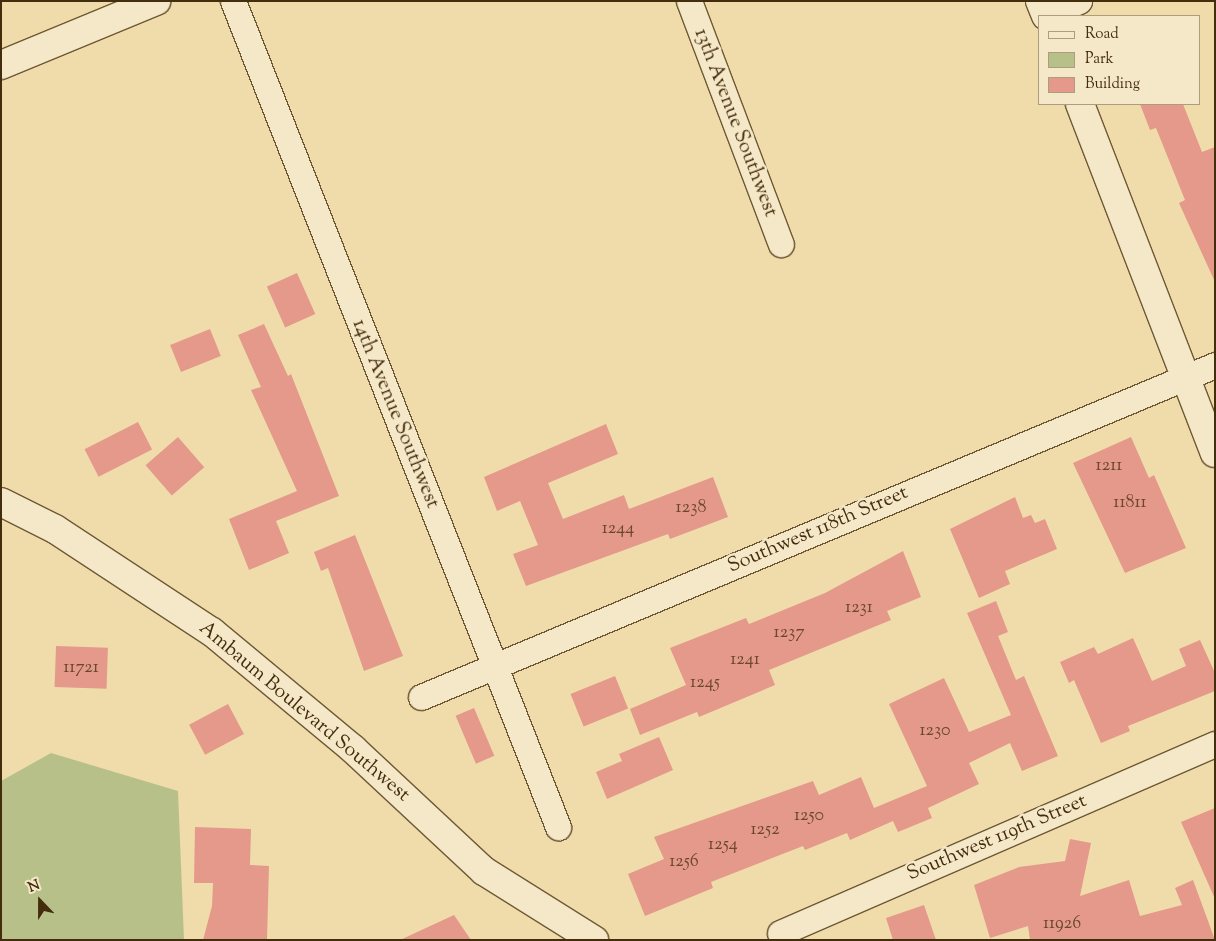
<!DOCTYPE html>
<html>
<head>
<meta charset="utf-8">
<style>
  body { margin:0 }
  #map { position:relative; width:1216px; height:941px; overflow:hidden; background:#f0dcaa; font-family:"Sorts Mill Goudy",serif }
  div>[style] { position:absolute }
  .green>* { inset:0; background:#b8c089 }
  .building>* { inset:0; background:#e4998b; transform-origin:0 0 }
  .roads { filter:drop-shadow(1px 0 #6e5934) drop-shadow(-1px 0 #6e5934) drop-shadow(0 1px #6e5934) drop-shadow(0 -1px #6e5934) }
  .minor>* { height:25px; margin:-12.5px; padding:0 12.5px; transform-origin:12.5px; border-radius:12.5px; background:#f5e8c8 }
  .tertiary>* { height:28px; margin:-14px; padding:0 14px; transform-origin:14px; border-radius:14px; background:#f5e8c8 }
  .secondary>* { height:28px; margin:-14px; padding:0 14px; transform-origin:14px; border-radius:14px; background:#f5e8c8 }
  span { translate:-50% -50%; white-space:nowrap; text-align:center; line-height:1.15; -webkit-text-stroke:5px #f5e8c8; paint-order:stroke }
  .number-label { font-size:18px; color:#6b482c }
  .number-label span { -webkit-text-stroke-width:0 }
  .street-label { font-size:20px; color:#432d0d }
  .frame { position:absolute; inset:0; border:2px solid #432d0d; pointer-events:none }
  .legend { position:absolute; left:1038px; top:15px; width:162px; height:90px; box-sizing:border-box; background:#f5e8c8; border:1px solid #ae9d7d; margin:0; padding:6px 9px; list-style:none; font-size:15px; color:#432d0d }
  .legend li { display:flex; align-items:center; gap:10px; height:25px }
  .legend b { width:25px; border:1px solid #ae9d7d }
  .north { position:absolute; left:15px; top:876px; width:50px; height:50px; -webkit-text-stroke:4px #f5e8c8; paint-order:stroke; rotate:338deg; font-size:14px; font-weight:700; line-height:20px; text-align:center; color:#432d0d }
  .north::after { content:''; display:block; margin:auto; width:18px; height:22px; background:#432d0d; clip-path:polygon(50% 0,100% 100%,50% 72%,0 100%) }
</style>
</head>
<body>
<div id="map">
  <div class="green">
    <div style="clip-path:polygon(51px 753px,178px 791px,184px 940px,1px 940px,1px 781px)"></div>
  </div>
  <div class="building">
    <div style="clip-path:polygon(1140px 104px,1183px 104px,1202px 152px,1215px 147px,1215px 282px,1179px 203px,1185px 200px,1156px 128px,1150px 130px)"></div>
    <div style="left:297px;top:273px;width:45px;height:33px;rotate:66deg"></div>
    <div style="clip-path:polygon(264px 324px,288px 376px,291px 374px,339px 496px,276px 521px,289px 553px,249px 570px,229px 519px,297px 491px,251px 390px,261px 387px,238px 335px)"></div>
    <div style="left:210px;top:329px;width:29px;height:43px;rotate:68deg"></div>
    <div style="left:138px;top:422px;width:31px;height:60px;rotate:63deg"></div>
    <div style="clip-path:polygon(606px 424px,618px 454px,548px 483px,563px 519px,624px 495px,629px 509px,713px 477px,728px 517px,670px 539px,668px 534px,526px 586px,513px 554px,538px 545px,520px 501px,497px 511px,484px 477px)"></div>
    <div style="left:178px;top:437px;width:40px;height:43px;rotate:49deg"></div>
    <div style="clip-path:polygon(1131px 437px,1149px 478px,1154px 475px,1186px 548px,1125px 573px,1073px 463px)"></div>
    <div style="clip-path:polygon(1015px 497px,1023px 518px,1031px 515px,1035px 523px,1045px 519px,1057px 549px,1005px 571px,1010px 584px,979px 598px,950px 529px)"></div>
    <div style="clip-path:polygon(355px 535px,403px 656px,364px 671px,328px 568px,321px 571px,314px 552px)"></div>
    <div style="clip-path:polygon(903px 551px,921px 597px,887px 611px,891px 620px,769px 670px,775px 685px,699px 717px,697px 712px,640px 735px,630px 709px,686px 685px,670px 648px,746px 618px,749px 624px,825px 593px)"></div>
    <div style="clip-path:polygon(996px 601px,1008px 632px,998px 636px,1016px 680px,1024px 676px,1058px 756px,1022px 771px,1010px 743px,969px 763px,979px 784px,928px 808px,932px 818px,898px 832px,893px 821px,850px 840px,847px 833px,805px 850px,803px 846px,711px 882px,713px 888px,645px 916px,628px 874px,664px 859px,654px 837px,813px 781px,819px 795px,861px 777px,874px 808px,927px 786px,889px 704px,944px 678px,969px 732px,1011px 715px,967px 613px)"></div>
    <div style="clip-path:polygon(1133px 638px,1152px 681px,1186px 666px,1179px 649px,1200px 640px,1215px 673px,1215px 691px,1128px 726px,1130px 731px,1101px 743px,1074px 680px,1069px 683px,1060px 662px,1094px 647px,1098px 654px)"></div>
    <div style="left:56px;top:646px;width:52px;height:41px;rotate:2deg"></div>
    <div style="left:615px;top:676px;width:35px;height:48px;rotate:68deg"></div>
    <div style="left:228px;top:704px;width:34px;height:44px;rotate:62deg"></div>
    <div style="left:474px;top:708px;width:52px;height:20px;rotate:67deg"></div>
    <div style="clip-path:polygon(659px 737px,673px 770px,607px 799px,596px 772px,622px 761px,619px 754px)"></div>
    <div style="clip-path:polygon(1215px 808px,1215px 899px,1181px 822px)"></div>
    <div style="clip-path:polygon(195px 827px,251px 829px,250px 865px,269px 866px,267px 940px,203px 940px,212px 906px,213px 883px,194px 883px)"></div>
    <div style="clip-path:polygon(1070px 839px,1091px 843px,1080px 896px,1129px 880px,1140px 916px,1182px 905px,1175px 888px,1193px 880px,1215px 940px,1030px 940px,1028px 926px,990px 938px,974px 885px,1019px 867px,1065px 861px)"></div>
    <div style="clip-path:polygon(924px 905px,936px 940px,893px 940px,886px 918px)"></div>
    <div style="clip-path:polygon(454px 915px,471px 940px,400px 940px)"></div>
  </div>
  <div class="roads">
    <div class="minor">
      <div style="left:233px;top:1px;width:888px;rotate:68.52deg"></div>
      <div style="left:689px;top:1px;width:260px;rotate:69.3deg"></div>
      <div style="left:1046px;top:15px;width:36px;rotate:-23deg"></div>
      <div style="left:421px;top:697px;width:861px;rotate:-22.69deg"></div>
      <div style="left:780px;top:933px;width:474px;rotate:-23.5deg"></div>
    </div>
    <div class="tertiary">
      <div style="left:1040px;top:1px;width:16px;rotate:68deg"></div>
      <div style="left:1px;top:65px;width:168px;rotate:-22.4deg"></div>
      <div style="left:1080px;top:104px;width:374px;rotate:68.9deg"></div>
    </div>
    <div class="secondary">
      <div style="left:1px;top:502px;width:60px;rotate:26.6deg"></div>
      <div style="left:55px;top:529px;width:188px;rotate:33.3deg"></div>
      <div style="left:212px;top:632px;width:183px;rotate:39.7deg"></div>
      <div style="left:353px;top:749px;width:179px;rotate:43deg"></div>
      <div style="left:484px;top:871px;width:130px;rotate:32.1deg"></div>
    </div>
  </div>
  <div class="number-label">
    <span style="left:1109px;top:466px">1211</span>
    <span style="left:1130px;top:503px">11811</span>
    <span style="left:691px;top:508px">1238</span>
    <span style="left:618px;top:529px">1244</span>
    <span style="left:859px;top:608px">1231</span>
    <span style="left:789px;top:633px">1237</span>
    <span style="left:745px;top:660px">1241</span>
    <span style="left:81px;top:668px">11721</span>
    <span style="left:705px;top:683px">1245</span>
    <span style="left:935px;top:731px">1230</span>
    <span style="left:809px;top:816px">1250</span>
    <span style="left:765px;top:830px">1252</span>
    <span style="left:723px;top:845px">1254</span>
    <span style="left:684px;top:862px">1256</span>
    <span style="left:1062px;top:924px">11926</span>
  </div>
  <div class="street-label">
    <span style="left:735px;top:123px;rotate:69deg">13th Avenue Southwest</span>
    <span style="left:395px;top:414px;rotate:68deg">14th Avenue Southwest</span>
    <span style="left:818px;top:530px;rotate:-23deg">Southwest 118th Street</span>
    <span style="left:304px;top:712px;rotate:40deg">Ambaum Boulevard Southwest</span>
    <span style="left:997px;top:838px;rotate:-23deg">Southwest 119th Street</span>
  </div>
  <div class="frame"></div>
  <ul class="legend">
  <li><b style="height:6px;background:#f5e8c8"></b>Road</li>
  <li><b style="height:14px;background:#b8c089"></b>Park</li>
  <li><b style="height:14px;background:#e4998b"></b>Building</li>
  </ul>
  <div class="north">N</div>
</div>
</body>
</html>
